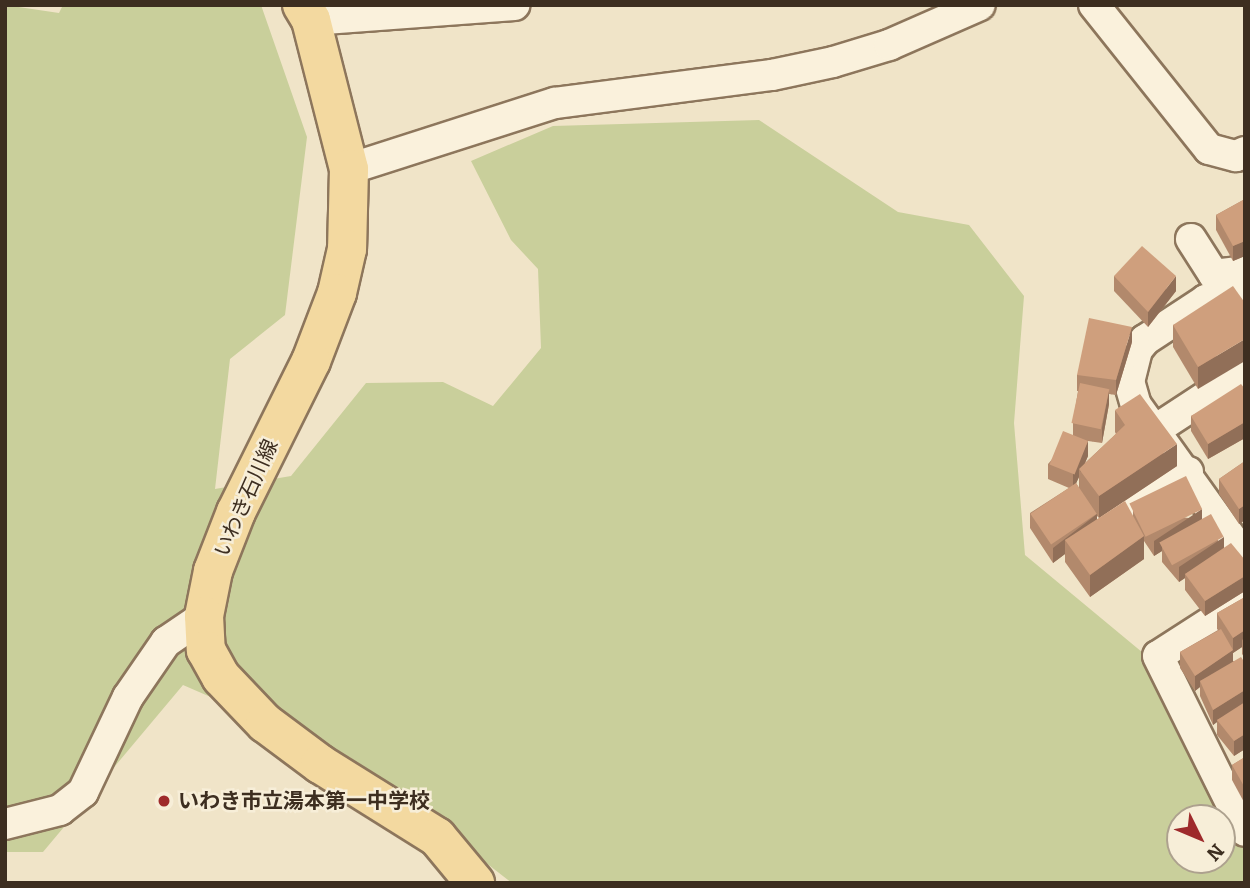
<!DOCTYPE html>
<html>
<head>
<meta charset="utf-8">
<style>
  body { margin:0 }
  #map { position:relative; width:1250px; height:888px; overflow:hidden; background:#f0e4c8; font-family:Bitter,"Noto Sans JP",serif }
  div>[style] { position:absolute }
  .green>* { inset:0; background:#c9cf9b }
  .roads { filter:drop-shadow(2px 0 #8d765c) drop-shadow(-2px 0 #8d765c) drop-shadow(0 2px #8d765c) drop-shadow(0 -2px #8d765c) }
  .minor>* { height:30px; margin:-15px; padding:0 15px; transform-origin:15px; border-radius:15px; background:#faf1dc }
  .major>* { height:38px; margin:-19px; padding:0 19px; transform-origin:19px; border-radius:19px; background:#f3d9a0 }
  .wall>* { inset:0; background:#b2896c }
  .shaded-wall>* { inset:0; background:#916f58 }
  .building>* { inset:0; background:#cf9f7d; transform-origin:0 0 }
  .dots>* { width:19px; height:19px; translate:-50% -50%; box-sizing:border-box; border:4px solid #f7eed8; border-radius:50% }
  span { translate:-50% -50%; white-space:nowrap; text-align:center; line-height:1.15; -webkit-text-stroke:5px #f7eed8; paint-order:stroke }
  .street-label { font-size:21px; color:#3d2e20 }
  .poi-label { font-size:21px; color:#3d2e20; font-weight:700 }
  .left { translate:0 -50%; text-align:left }
  .frame { position:absolute; inset:0; border:7px solid #3d2e20; pointer-events:none }
  .north { position:absolute; left:1166px; top:804px; width:70px; height:70px; box-sizing:border-box; background:#f7eed8; border:2px solid #ada18e; border-radius:50%; rotate:133deg; font-size:19px; font-weight:700; line-height:28px; text-align:center; color:#3d2e20 }
  .north::after { content:''; display:block; margin:auto; width:24px; height:32px; background:#9e2a2b; clip-path:polygon(50% 0,100% 100%,50% 72%,0 100%) }
</style>
</head>
<body>
<div id="map">
  <div class="green">
    <div style="clip-path:polygon(evenodd,5px 5px,59px 13px,63px 5px,261px 5px,307px 137px,285px 315px,230px 359px,215px 489px,291px 476px,366px 383px,443px 382px,493px 406px,541px 348px,538px 269px,511px 240px,471px 161px,553px 126px,759px 120px,898px 212px,969px 225px,1024px 296px,1014px 423px,1025px 555px,1166px 672px,1245px 800px,1245px 883px,512px 883px,351px 758px,183px 685px,43px 852px,5px 852px,5px 5px,1180px 818px,1222px 818px,1222px 860px,1180px 860px,1180px 818px)"></div>
  </div>
  <div class="roads">
    <div class="minor">
      <div style="left:1094px;top:5px;width:184px;rotate:51.4deg"></div>
      <div style="left:1209px;top:149px;width:28px;rotate:15deg"></div>
      <div style="left:1236px;top:156px;width:10px;rotate:-24deg"></div>
      <div style="left:311px;top:20px;width:204px;rotate:-4.2deg"></div>
      <div style="left:349px;top:169px;width:216px;rotate:-17.8deg"></div>
      <div style="left:555px;top:103px;width:219px;rotate:-7.4deg"></div>
      <div style="left:772px;top:75px;width:62px;rotate:-12deg"></div>
      <div style="left:833px;top:62px;width:59px;rotate:-16.9deg"></div>
      <div style="left:889px;top:45px;width:99px;rotate:-23.7deg"></div>
      <div style="left:1191px;top:239px;width:43px;rotate:57.4deg"></div>
      <div style="left:1214px;top:275px;width:31px;rotate:-7deg"></div>
      <div style="left:1245px;top:293px;width:40px;rotate:170deg"></div>
      <div style="left:1206px;top:300px;width:73px;rotate:146.7deg"></div>
      <div style="left:1145px;top:340px;width:13px;rotate:129deg"></div>
      <div style="left:1137px;top:350px;width:32px;rotate:104deg"></div>
      <div style="left:1129px;top:381px;width:25px;rotate:74deg"></div>
      <div style="left:1136px;top:405px;width:187px;rotate:54.4deg"></div>
      <div style="left:1155px;top:430px;width:108px;rotate:-33.2deg"></div>
      <div style="left:1105px;top:524px;width:98px;rotate:-32.1deg"></div>
      <div style="left:1245px;top:600px;width:103px;rotate:147.2deg"></div>
      <div style="left:1158px;top:656px;width:195px;rotate:63.6deg"></div>
      <div style="left:5px;top:824px;width:57px;rotate:-14.3deg"></div>
      <div style="left:60px;top:810px;width:29px;rotate:-38deg"></div>
      <div style="left:83px;top:792px;width:105px;rotate:-64.7deg"></div>
      <div style="left:128px;top:697px;width:67px;rotate:-55.4deg"></div>
      <div style="left:166px;top:642px;width:46px;rotate:-34.4deg"></div>
    </div>
    <div class="major">
      <div style="left:302px;top:5px;width:17px;rotate:59deg"></div>
      <div style="left:311px;top:20px;width:154px;rotate:75.7deg"></div>
      <div style="left:349px;top:169px;width:80px;rotate:91.4deg"></div>
      <div style="left:347px;top:249px;width:45px;rotate:102.8deg"></div>
      <div style="left:337px;top:293px;width:73px;rotate:110.9deg"></div>
      <div style="left:311px;top:361px;width:169px;rotate:116.4deg"></div>
      <div style="left:236px;top:512px;width:63px;rotate:111.3deg"></div>
      <div style="left:213px;top:571px;width:46px;rotate:101.3deg"></div>
      <div style="left:204px;top:616px;width:34px;rotate:87deg"></div>
      <div style="left:206px;top:650px;width:31px;rotate:61deg"></div>
      <div style="left:221px;top:677px;width:64px;rotate:46.3deg"></div>
      <div style="left:265px;top:723px;width:69px;rotate:36.7deg"></div>
      <div style="left:320px;top:764px;width:138px;rotate:32deg"></div>
      <div style="left:437px;top:837px;width:60px;rotate:50.4deg"></div>
    </div>
  </div>
  <div class="wall">
    <div style="clip-path:polygon(1245px 199px,1245px 256px,1233px 261px,1216px 230px,1216px 215px)"></div>
    <div style="clip-path:polygon(1114px 276px,1176px 291px,1148px 327px,1114px 291px)"></div>
    <div style="clip-path:polygon(1245px 303px,1198px 389px,1173px 347px,1173px 325px)"></div>
    <div style="clip-path:polygon(evenodd,1132px 342px,1116px 395px,1109px 394px,1109px 404px,1102px 443px,1088px 441px,1088px 456px,1085px 463px,1116px 434px,1115px 432px,1115px 410px,1177px 466px,1099px 518px,1097px 516px,1097px 519px,1133px 516px,1133px 510px,1202px 520px,1224px 548px,1245px 560px,1245px 591px,1205px 616px,1185px 590px,1185px 578px,1179px 582px,1162px 562px,1162px 551px,1154px 556px,1144px 541px,1144px 559px,1090px 597px,1065px 562px,1065px 554px,1053px 563px,1030px 528px,1030px 513px,1069px 488px,1048px 479px,1048px 464px,1073px 435px,1073px 423px,1078px 391px,1077px 391px,1077px 375px,1132px 342px,1079px 477px,1079px 488px,1076px 483px,1079px 477px)"></div>
    <div style="clip-path:polygon(1245px 389px,1245px 438px,1208px 459px,1191px 431px,1191px 416px)"></div>
    <div style="clip-path:polygon(1245px 461px,1245px 520px,1239px 524px,1219px 494px,1219px 479px)"></div>
    <div style="clip-path:polygon(1245px 597px,1245px 658px,1242px 654px,1242px 647px,1233px 653px,1233px 652px,1233px 661px,1245px 663px,1245px 749px,1234px 756px,1217px 735px,1217px 722px,1213px 725px,1200px 696px,1200px 687px,1195px 691px,1180px 668px,1180px 652px,1218px 630px,1217px 629px,1217px 613px)"></div>
    <div style="clip-path:polygon(1245px 757px,1245px 804px,1232px 780px,1232px 765px)"></div>
  </div>
  <div class="shaded-wall">
    <div style="clip-path:polygon(1245px 241px,1245px 256px,1233px 261px,1233px 246px)"></div>
    <div style="clip-path:polygon(1176px 276px,1176px 291px,1148px 327px,1148px 312px)"></div>
    <div style="clip-path:polygon(1132px 327px,1132px 342px,1116px 395px,1116px 380px)"></div>
    <div style="clip-path:polygon(1245px 339px,1245px 361px,1198px 389px,1198px 367px)"></div>
    <div style="clip-path:polygon(1109px 389px,1109px 404px,1102px 443px,1102px 428px)"></div>
    <div style="clip-path:polygon(1245px 422px,1245px 438px,1208px 459px,1208px 444px)"></div>
    <div style="clip-path:polygon(1088px 441px,1088px 456px,1081px 472px,1079px 469px,1079px 477px,1073px 490px,1073px 474px)"></div>
    <div style="clip-path:polygon(1177px 444px,1177px 466px,1099px 518px,1099px 496px)"></div>
    <div style="clip-path:polygon(1245px 505px,1245px 520px,1239px 524px,1239px 509px)"></div>
    <div style="clip-path:polygon(1202px 509px,1202px 524px,1162px 547px,1162px 551px,1154px 556px,1154px 541px)"></div>
    <div style="clip-path:polygon(1097px 514px,1097px 529px,1065px 540px,1065px 554px,1053px 563px,1053px 548px)"></div>
    <div style="clip-path:polygon(1144px 536px,1144px 559px,1090px 597px,1090px 575px)"></div>
    <div style="clip-path:polygon(1224px 537px,1224px 552px,1185px 574px,1185px 578px,1179px 582px,1179px 567px)"></div>
    <div style="clip-path:polygon(1245px 576px,1245px 591px,1205px 616px,1205px 601px)"></div>
    <div style="clip-path:polygon(1245px 630px,1245px 643px,1242px 639px,1242px 647px,1233px 653px,1233px 638px)"></div>
    <div style="clip-path:polygon(1233px 650px,1233px 665px,1200px 681px,1200px 687px,1195px 691px,1195px 676px)"></div>
    <div style="clip-path:polygon(1245px 690px,1245px 706px,1217px 720px,1217px 722px,1213px 725px,1213px 710px)"></div>
    <div style="clip-path:polygon(1245px 734px,1245px 749px,1234px 756px,1234px 741px)"></div>
  </div>
  <div class="building">
    <div style="clip-path:polygon(1245px 199px,1245px 241px,1233px 246px,1216px 215px)"></div>
    <div style="clip-path:polygon(1142px 246px,1176px 276px,1148px 312px,1114px 276px)"></div>
    <div style="clip-path:polygon(1233px 286px,1245px 303px,1245px 339px,1198px 367px,1173px 325px)"></div>
    <div style="clip-path:polygon(1089px 318px,1132px 327px,1116px 380px,1077px 375px)"></div>
    <div style="left:1080px;top:383px;width:30px;height:41px;rotate:12deg"></div>
    <div style="clip-path:polygon(1241px 384px,1245px 389px,1245px 422px,1208px 444px,1191px 416px)"></div>
    <div style="clip-path:polygon(1140px 394px,1177px 444px,1099px 496px,1079px 469px,1125px 425px,1115px 410px)"></div>
    <div style="left:1063px;top:431px;width:27px;height:36px;rotate:22deg"></div>
    <div style="clip-path:polygon(1245px 461px,1245px 505px,1239px 509px,1219px 479px)"></div>
    <div style="left:1186px;top:476px;width:37px;height:63px;rotate:64deg"></div>
    <div style="left:1076px;top:483px;width:37px;height:55px;rotate:56deg"></div>
    <div style="clip-path:polygon(1125px 501px,1144px 536px,1090px 575px,1065px 540px)"></div>
    <div style="left:1211px;top:514px;width:26px;height:59px;rotate:61deg"></div>
    <div style="clip-path:polygon(1231px 543px,1245px 560px,1245px 576px,1205px 601px,1185px 574px)"></div>
    <div style="clip-path:polygon(1245px 597px,1245px 630px,1233px 638px,1217px 613px)"></div>
    <div style="clip-path:polygon(1221px 629px,1233px 650px,1195px 676px,1180px 652px)"></div>
    <div style="clip-path:polygon(1241px 657px,1245px 663px,1245px 690px,1213px 710px,1200px 681px)"></div>
    <div style="clip-path:polygon(1245px 702px,1245px 734px,1234px 741px,1217px 720px)"></div>
    <div style="clip-path:polygon(1245px 757px,1245px 788px,1232px 765px)"></div>
  </div>
  <div class="dots">
    <div style="left:164px;top:801px;background:#9e2a2b"></div>
  </div>
  <div class="street-label">
    <span style="left:246px;top:498px;rotate:-66deg">いわき石川線</span>
  </div>
  <div class="poi-label">
    <span class="left" style="left:178px;top:801px">いわき市立湯本第一中学校</span>
  </div>
  <div class="frame"></div>
  <div class="north">N</div>
</div>
</body>
</html>
